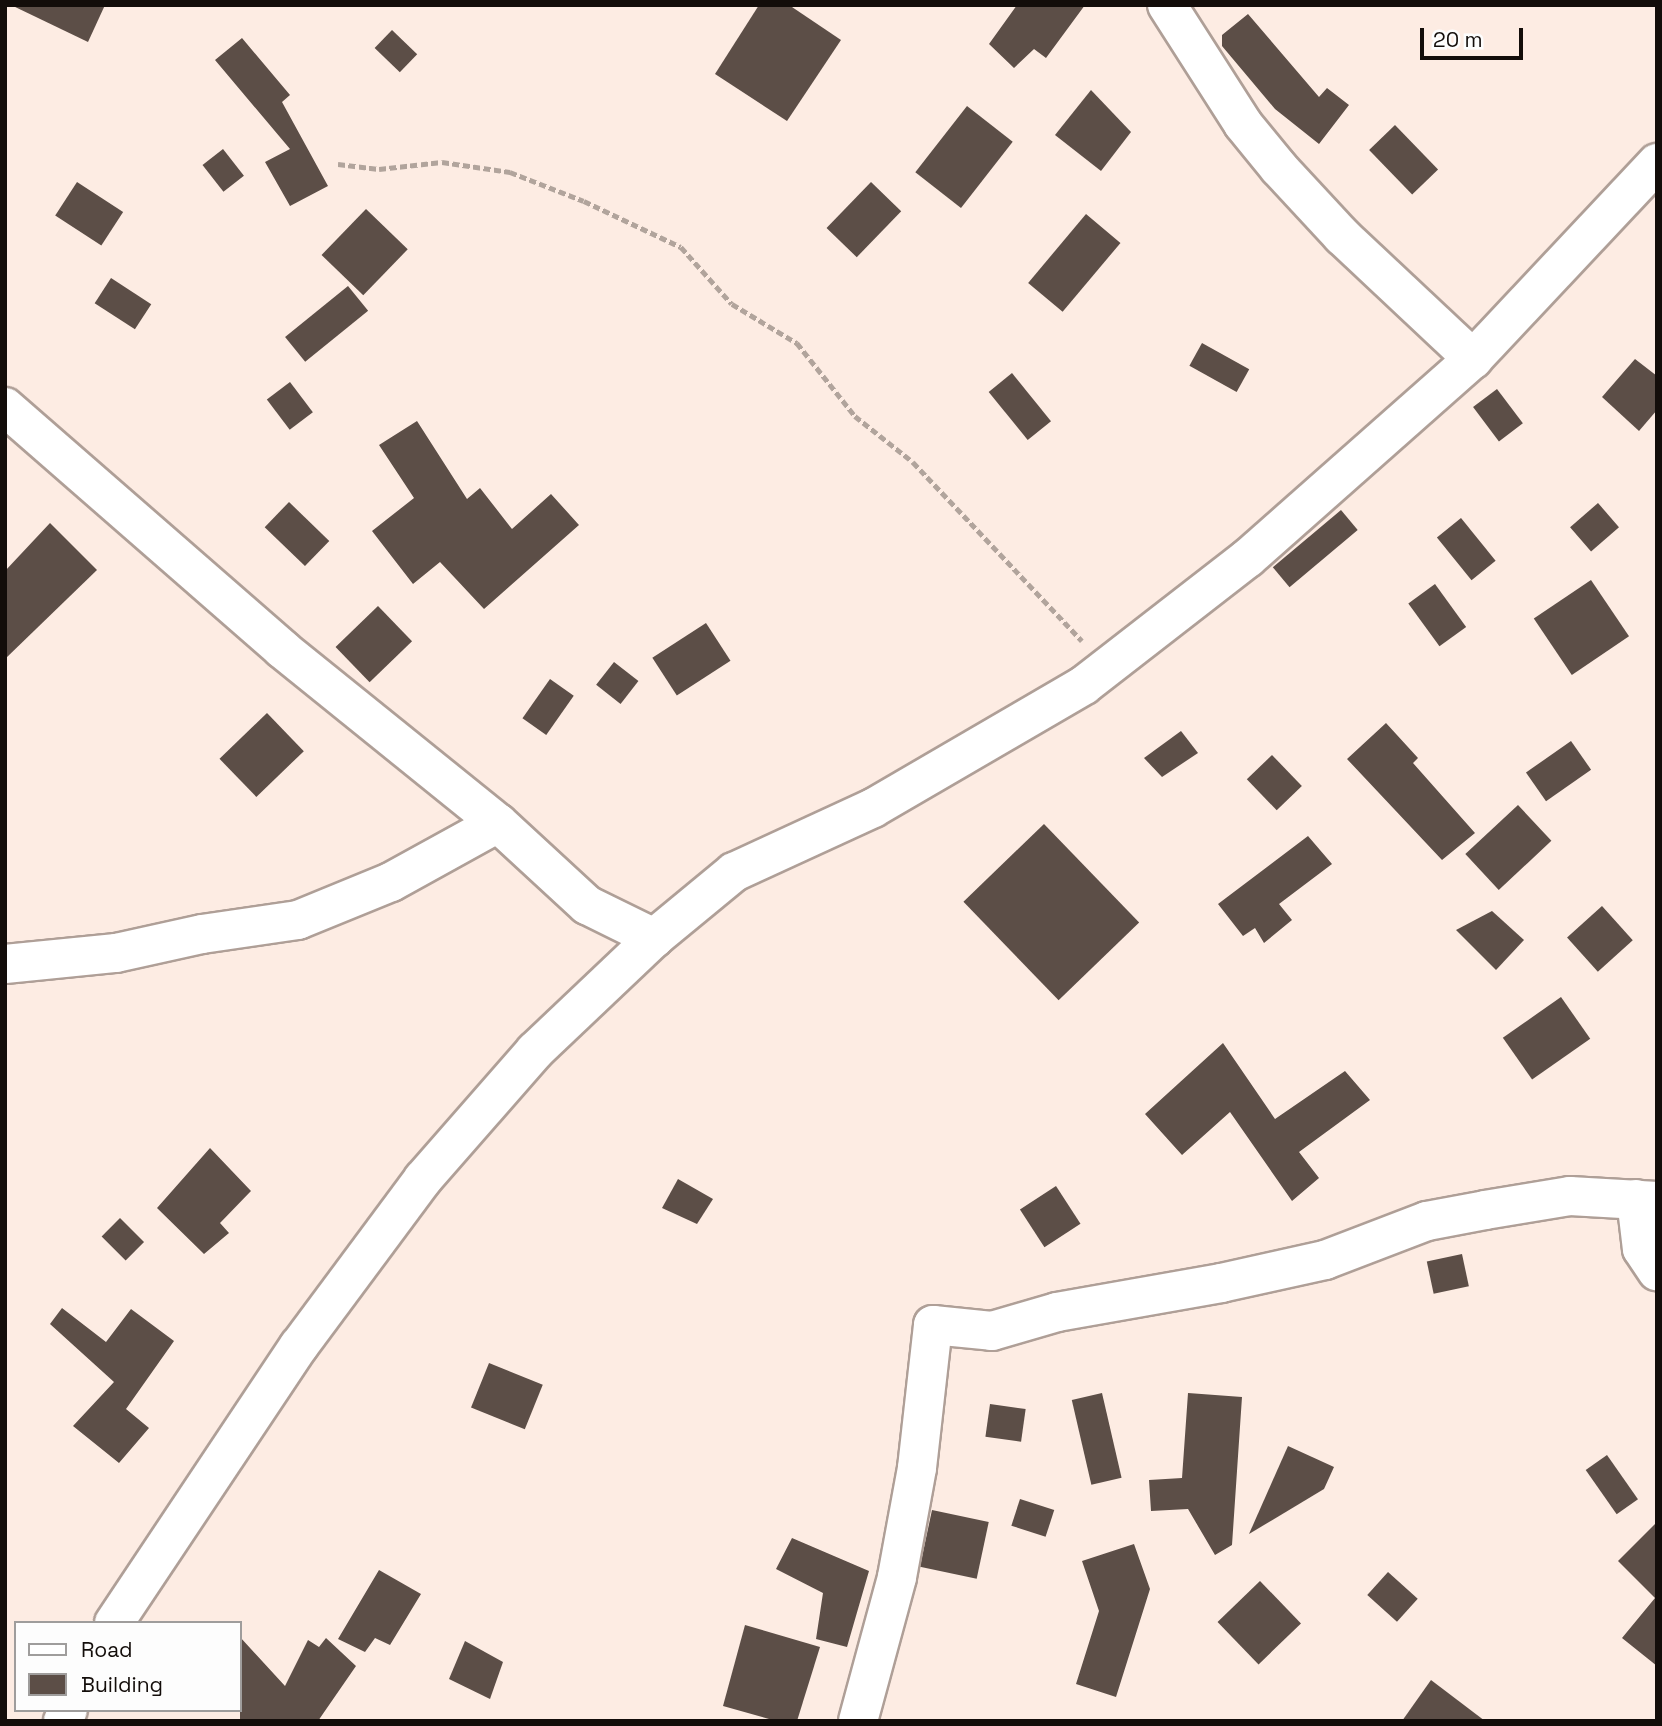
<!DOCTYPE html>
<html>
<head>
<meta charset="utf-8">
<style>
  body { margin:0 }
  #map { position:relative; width:1662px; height:1726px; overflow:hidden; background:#fdece3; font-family:"Space Grotesk",sans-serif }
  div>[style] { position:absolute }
  .building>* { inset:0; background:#5c4e47; transform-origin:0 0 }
  .path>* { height:4.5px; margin-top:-2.25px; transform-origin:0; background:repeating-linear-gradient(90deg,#b1a49c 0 7px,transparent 0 10.5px) }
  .roads { filter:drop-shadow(2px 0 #af9f97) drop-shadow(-2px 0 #af9f97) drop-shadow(0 2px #af9f97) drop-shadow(0 -2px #af9f97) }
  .minor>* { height:38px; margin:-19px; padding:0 19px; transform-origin:19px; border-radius:19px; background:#fff }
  span { translate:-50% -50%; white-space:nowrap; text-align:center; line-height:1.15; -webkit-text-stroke:7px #fdfdfd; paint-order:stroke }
  .frame { position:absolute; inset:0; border:7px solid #130d0a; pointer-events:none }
  .legend { position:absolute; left:14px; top:1621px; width:228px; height:91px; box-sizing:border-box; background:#fdfdfd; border:2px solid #9f9d9c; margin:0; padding:9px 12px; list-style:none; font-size:21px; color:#130d0a }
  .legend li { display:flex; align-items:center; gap:14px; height:35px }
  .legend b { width:35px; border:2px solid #9f9d9c }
  .scale { position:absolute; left:1420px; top:28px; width:103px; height:32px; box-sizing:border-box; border:4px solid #130d0a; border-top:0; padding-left:9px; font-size:21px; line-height:24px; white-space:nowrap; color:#130d0a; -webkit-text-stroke:5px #fdfdfd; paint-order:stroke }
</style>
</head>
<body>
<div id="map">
  <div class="building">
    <div style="clip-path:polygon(11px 5px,105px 5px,88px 42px)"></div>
    <div style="clip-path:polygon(759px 5px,789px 5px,841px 40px,787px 121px,715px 74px)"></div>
    <div style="clip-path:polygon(1017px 5px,1085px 5px,1046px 58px,1034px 49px,1014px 68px,989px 44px)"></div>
    <div style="clip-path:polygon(1248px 14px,1319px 97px,1327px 88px,1349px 105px,1319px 144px,1275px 109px,1222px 46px,1222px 35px)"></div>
    <div style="left:392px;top:30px;width:35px;height:25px;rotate:44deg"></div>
    <div style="clip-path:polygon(242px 38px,290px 95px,282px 102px,328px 186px,290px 206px,265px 162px,290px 149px,215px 60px)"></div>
    <div style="clip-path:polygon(1091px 90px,1131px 132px,1101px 171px,1055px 135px)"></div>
    <div style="left:967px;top:106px;width:58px;height:84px;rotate:38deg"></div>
    <div style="left:1395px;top:125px;width:62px;height:36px;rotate:46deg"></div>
    <div style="left:223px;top:149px;width:34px;height:26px;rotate:52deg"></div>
    <div style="left:77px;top:182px;width:55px;height:40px;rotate:33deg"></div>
    <div style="left:871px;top:182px;width:42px;height:64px;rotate:44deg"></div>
    <div style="left:366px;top:209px;width:58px;height:64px;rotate:44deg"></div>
    <div style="left:1086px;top:214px;width:45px;height:90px;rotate:40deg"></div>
    <div style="left:111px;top:278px;width:48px;height:30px;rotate:33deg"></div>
    <div style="left:348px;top:286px;width:32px;height:81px;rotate:51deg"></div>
    <div style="left:1202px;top:343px;width:54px;height:26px;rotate:29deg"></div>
    <div style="clip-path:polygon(1635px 359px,1657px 376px,1657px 410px,1639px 431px,1602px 397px)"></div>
    <div style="left:1012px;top:373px;width:62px;height:30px;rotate:51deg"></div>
    <div style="left:290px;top:382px;width:38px;height:29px;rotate:53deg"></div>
    <div style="left:1497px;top:389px;width:43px;height:30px;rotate:53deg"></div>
    <div style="clip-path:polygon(417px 421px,467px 499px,480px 488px,512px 529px,551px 494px,579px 525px,484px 609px,440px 562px,413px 584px,372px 531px,414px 498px,379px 445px)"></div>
    <div style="left:289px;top:502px;width:56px;height:35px;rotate:44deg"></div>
    <div style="left:1598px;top:503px;width:32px;height:37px;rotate:49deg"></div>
    <div style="left:1341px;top:510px;width:26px;height:89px;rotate:50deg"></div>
    <div style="left:1461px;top:518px;width:55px;height:31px;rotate:51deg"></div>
    <div style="clip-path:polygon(50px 523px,97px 570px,5px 659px,5px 571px)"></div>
    <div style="left:1591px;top:580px;width:68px;height:69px;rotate:56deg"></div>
    <div style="left:1435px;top:584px;width:53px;height:33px;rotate:54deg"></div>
    <div style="left:378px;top:606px;width:49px;height:59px;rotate:46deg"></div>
    <div style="left:706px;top:623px;width:45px;height:64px;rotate:57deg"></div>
    <div style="left:614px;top:662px;width:31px;height:29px;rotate:38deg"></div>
    <div style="left:550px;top:679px;width:29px;height:48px;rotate:35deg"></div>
    <div style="left:267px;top:713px;width:53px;height:66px;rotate:46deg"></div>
    <div style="clip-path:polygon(1386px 723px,1418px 758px,1413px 763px,1475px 833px,1442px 860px,1347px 759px)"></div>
    <div style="clip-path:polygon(1181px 731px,1198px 753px,1162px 777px,1144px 758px)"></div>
    <div style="left:1571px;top:741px;width:35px;height:55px;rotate:55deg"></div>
    <div style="left:1272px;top:755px;width:43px;height:35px;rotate:46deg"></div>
    <div style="left:1518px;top:805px;width:49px;height:72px;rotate:47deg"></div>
    <div style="left:1044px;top:824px;width:137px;height:112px;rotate:46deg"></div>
    <div style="clip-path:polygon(1308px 836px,1332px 864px,1279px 904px,1292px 920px,1264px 943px,1255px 928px,1243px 936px,1218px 904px)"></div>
    <div style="left:1602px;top:906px;width:46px;height:47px;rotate:48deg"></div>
    <div style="clip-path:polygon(1492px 911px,1524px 940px,1496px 970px,1456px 930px)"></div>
    <div style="left:1561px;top:997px;width:51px;height:71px;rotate:55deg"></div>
    <div style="clip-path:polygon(1223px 1043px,1275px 1119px,1345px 1071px,1370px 1100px,1299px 1152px,1319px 1178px,1292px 1201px,1230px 1112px,1182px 1155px,1145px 1114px)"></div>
    <div style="clip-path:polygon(210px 1148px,251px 1191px,220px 1223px,229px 1233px,204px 1254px,157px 1208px)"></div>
    <div style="clip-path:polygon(678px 1179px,713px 1199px,697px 1224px,662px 1208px)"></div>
    <div style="left:1056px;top:1186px;width:45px;height:43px;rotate:57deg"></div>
    <div style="left:120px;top:1218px;width:34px;height:26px;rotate:45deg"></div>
    <div style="left:1462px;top:1254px;width:33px;height:36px;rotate:78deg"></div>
    <div style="clip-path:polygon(62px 1308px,106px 1342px,131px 1309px,174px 1341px,126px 1409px,149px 1428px,119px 1463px,73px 1426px,114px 1382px,50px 1324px)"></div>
    <div style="left:489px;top:1363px;width:58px;height:48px;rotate:22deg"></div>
    <div style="left:1102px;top:1393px;width:87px;height:31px;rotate:77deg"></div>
    <div style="clip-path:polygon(1188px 1393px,1242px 1397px,1232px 1545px,1215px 1555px,1188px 1509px,1151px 1511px,1149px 1480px,1182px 1478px)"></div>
    <div style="left:990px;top:1404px;width:36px;height:33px;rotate:8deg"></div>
    <div style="clip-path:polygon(1288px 1446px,1334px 1467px,1324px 1489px,1249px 1534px)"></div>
    <div style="left:1607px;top:1455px;width:54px;height:26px;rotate:55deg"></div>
    <div style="left:1020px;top:1499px;width:36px;height:28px;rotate:18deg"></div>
    <div style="left:932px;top:1510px;width:58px;height:58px;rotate:12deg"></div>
    <div style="clip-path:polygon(1657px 1522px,1657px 1666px,1622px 1638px,1655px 1598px,1618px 1561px)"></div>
    <div style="clip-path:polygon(792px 1538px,869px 1571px,847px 1647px,816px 1639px,823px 1593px,776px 1569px)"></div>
    <div style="clip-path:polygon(1134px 1544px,1150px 1589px,1116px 1697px,1076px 1684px,1099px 1611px,1082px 1561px)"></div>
    <div style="clip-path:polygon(379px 1570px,421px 1594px,390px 1645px,375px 1638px,365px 1652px,338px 1639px)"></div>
    <div style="left:1388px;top:1572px;width:40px;height:31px;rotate:42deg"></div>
    <div style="left:1260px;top:1581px;width:59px;height:59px;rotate:46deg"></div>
    <div style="clip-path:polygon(745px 1625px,820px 1647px,797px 1721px,776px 1721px,723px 1706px)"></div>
    <div style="clip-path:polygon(240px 1637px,285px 1686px,308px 1640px,319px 1647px,326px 1638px,356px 1666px,318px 1721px,240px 1721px)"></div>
    <div style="clip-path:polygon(465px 1641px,503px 1662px,490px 1699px,449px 1679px)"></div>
    <div style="clip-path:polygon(1431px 1680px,1485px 1721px,1402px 1721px)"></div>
  </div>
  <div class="path">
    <div style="left:338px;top:164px;width:41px;rotate:7deg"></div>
    <div style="left:379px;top:169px;width:63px;rotate:-6.3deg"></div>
    <div style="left:442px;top:162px;width:69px;rotate:8.4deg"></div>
    <div style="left:510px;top:172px;width:79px;rotate:21.4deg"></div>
    <div style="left:584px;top:201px;width:107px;rotate:25.4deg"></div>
    <div style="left:681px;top:247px;width:76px;rotate:48.2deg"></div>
    <div style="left:732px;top:304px;width:76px;rotate:31deg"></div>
    <div style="left:797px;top:343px;width:93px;rotate:51.5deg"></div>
    <div style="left:855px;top:416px;width:74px;rotate:38.4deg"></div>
    <div style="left:913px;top:462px;width:246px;rotate:46.6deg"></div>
  </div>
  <div class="roads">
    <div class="minor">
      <div style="left:1167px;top:5px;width:141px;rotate:57.4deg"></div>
      <div style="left:1243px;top:124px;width:57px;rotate:50.7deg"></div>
      <div style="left:1279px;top:168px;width:93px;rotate:47.2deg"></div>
      <div style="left:1342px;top:236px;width:180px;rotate:43.2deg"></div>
      <div style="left:5px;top:407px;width:368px;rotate:41.1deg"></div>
      <div style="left:282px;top:649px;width:277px;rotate:38.9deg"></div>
      <div style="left:498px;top:823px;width:121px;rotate:42.7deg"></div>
      <div style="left:587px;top:905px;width:75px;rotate:26.2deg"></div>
      <div style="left:5px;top:964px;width:112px;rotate:-5.7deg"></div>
      <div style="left:116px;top:953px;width:88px;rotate:-12.5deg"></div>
      <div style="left:202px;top:934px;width:97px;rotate:-8.3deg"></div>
      <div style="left:298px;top:920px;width:100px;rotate:-22.2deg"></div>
      <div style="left:391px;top:882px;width:122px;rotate:-28.9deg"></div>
      <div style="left:1636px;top:1199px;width:50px;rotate:83.2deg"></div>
      <div style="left:1642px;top:1249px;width:27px;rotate:56deg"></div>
      <div style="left:114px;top:1623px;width:333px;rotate:-56.3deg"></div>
      <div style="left:299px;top:1346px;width:208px;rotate:-53.4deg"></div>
      <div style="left:423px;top:1179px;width:170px;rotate:-48.8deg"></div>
      <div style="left:535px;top:1051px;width:164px;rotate:-43.5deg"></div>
      <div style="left:654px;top:938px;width:104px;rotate:-39.5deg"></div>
      <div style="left:734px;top:872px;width:153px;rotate:-24.7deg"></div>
      <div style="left:873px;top:808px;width:244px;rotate:-30.2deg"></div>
      <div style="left:1084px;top:685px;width:207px;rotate:-37.8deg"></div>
      <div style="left:1248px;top:558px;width:300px;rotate:-41.5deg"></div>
      <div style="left:1473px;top:359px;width:269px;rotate:-46.8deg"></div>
      <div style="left:63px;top:1721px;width:12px;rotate:-66deg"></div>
      <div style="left:858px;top:1721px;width:149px;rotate:-74.8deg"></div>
      <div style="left:897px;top:1577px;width:111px;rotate:-79.6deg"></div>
      <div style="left:917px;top:1468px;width:144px;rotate:-83.6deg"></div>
      <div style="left:933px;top:1325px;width:59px;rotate:5.8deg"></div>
      <div style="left:992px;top:1331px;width:68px;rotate:-16.3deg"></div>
      <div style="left:1057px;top:1312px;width:167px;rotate:-10deg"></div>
      <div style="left:1221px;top:1283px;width:107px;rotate:-12.5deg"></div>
      <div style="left:1325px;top:1260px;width:109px;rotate:-20.9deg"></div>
      <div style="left:1427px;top:1221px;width:59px;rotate:-10.7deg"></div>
      <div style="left:1485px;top:1210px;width:86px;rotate:-9.4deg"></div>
      <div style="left:1570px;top:1196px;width:87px;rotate:3.3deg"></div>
    </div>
  </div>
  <div class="frame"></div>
  <ul class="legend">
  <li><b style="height:9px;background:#fff"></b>Road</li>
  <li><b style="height:19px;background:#5c4e47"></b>Building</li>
  </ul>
  <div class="scale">20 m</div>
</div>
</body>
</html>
